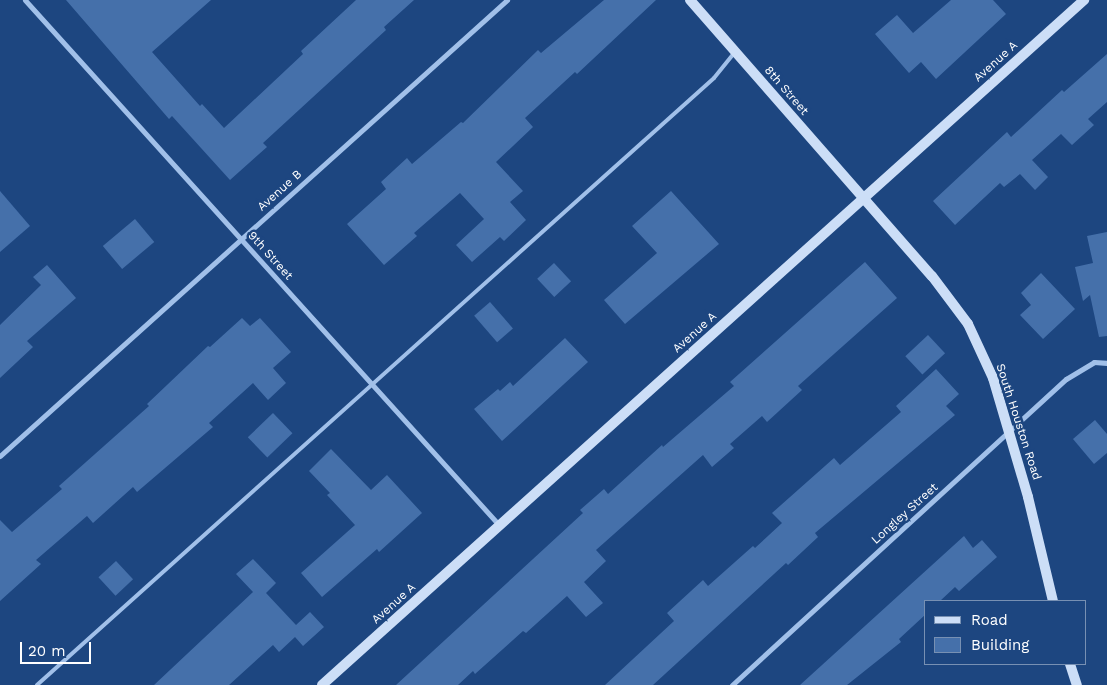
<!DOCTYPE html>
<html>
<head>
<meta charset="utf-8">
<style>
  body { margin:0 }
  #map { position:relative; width:1107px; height:685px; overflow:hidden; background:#1d4680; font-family:"Work Sans",sans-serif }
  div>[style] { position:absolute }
  .building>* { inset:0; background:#4570aa; transform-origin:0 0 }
  .lane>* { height:4px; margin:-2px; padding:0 2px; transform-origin:2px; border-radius:2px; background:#a1c0e9 }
  .street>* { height:5px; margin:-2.5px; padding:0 2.5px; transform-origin:2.5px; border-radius:2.5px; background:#a1c0e9 }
  .secondary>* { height:10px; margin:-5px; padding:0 5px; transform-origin:5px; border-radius:5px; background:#ccdef7 }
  span { translate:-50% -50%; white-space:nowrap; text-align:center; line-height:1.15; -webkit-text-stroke:5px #1d4680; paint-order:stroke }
  .street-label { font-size:12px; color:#fff }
  .legend { position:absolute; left:924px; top:600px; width:162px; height:65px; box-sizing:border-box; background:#1d4680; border:1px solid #7790b3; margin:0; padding:6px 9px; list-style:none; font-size:15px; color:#fff }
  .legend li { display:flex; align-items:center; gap:10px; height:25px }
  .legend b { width:25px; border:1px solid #7790b3 }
  .scale { position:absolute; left:20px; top:642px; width:71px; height:22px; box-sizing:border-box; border:2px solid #fff; border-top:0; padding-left:6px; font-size:15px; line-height:18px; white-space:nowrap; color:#fff; -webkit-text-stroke:4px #1d4680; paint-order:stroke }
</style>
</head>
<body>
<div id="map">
  <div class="building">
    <div style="clip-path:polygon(66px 0,211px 0,152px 52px,200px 106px,202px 104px,224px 128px,303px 54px,301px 51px,356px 0,414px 0,384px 27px,386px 30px,263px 143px,267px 147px,230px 180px,172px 116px,169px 119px)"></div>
    <div style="clip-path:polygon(604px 0,656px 0,577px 74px,575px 72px,525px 118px,533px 127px,496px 162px,523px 191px,510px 202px,526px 220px,504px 241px,500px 237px,472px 262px,456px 245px,484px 219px,460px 193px,414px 233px,417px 236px,384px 265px,347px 224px,386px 189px,381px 182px,407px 158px,412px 164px,461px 122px,463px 123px,538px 50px,541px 53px)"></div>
    <div style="clip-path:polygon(951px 0,993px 0,1006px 14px,936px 79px,921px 62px,909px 73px,875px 34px,897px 15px,913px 33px)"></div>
    <div style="clip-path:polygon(1107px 54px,1107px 102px,1088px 119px,1094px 125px,1072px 145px,1061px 134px,1032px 160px,1048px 177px,1035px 190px,1020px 174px,1004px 187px,1000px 183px,955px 225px,933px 201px,1007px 132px,1011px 137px,1062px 90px,1064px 92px)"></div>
    <div style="clip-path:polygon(0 191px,30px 226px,0 252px)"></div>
    <div style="clip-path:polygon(671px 191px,719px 244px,625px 324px,604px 300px,657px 253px,632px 226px)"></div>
    <div style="left:135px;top:219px;width:30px;height:42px;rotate:50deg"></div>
    <div style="clip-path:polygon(1107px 232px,1107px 336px,1099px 337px,1090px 295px,1083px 301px,1075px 267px,1093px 263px,1087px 236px)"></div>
    <div style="clip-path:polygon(865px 262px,897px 298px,798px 386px,802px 390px,767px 422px,762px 416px,730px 444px,734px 448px,712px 467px,703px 455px,596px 550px,606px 561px,584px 582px,603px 603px,586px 617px,567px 596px,526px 633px,523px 631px,475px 674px,473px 671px,458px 685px,396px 685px,583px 513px,580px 510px,604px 489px,608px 494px,662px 445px,663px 447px,734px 386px,730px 382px)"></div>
    <div style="left:554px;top:263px;width:25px;height:23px;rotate:47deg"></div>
    <div style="clip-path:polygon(47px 265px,76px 298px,27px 341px,33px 347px,0 378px,0 325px,41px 285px,33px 277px)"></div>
    <div style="clip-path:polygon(1041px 273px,1075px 309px,1043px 339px,1020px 315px,1031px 305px,1021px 293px)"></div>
    <div style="left:490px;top:302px;width:35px;height:21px;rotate:49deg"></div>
    <div style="clip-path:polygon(242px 318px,250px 326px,260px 318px,291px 352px,273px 368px,286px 383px,268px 400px,253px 383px,209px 423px,213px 427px,137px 492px,133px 487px,93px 523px,87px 516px,36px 560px,41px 564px,0 601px,0 520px,12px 532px,62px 489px,59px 486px,149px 406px,147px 404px,208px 346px,210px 347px)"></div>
    <div style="left:928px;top:335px;width:25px;height:31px;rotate:47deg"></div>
    <div style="clip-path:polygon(565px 338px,588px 362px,502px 441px,474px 409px,498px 389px,500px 391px,510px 382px,513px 386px)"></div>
    <div style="clip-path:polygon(936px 369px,959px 394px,946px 406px,955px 415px,815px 533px,818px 537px,788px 565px,786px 563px,653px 685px,605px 685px,674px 621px,667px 613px,703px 580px,708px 586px,753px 546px,755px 548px,782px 523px,772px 513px,834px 458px,840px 465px,901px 412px,896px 406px)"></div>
    <div style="left:273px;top:413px;width:28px;height:35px;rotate:46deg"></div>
    <div style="clip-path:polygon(1095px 420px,1107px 434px,1107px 453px,1094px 464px,1073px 439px)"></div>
    <div style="clip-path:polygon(331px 449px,371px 490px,387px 475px,422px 513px,379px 552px,377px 549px,322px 597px,301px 573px,355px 525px,327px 495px,330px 493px,309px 471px)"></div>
    <div style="clip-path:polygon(964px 536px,973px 548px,982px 540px,997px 557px,959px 591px,955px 587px,940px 601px,926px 601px,926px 614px,899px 639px,901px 642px,847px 685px,800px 685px)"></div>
    <div style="clip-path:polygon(253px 559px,276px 583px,266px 593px,296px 625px,310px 612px,324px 627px,303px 646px,295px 637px,279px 652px,273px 645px,229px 685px,154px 685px,253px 592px,236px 574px)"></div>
    <div style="left:116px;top:561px;width:25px;height:24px;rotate:47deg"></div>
  </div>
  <div class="lane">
    <div style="left:37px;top:685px;width:909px;rotate:-41.88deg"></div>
    <div style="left:714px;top:78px;width:33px;rotate:-51deg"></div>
  </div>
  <div class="street">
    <div style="left:25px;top:0;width:707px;rotate:47.92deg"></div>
    <div style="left:0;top:456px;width:682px;rotate:-41.97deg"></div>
    <div style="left:732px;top:685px;width:453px;rotate:-42.5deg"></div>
    <div style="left:1066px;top:379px;width:33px;rotate:-31deg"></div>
    <div style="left:1094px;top:362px;width:13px;rotate:4deg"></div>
  </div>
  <div class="secondary">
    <div style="left:690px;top:0;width:367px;rotate:48.8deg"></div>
    <div style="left:932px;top:276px;width:60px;rotate:53.1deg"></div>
    <div style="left:968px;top:324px;width:60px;rotate:65.2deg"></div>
    <div style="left:993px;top:378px;width:124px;rotate:73.6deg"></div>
    <div style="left:1028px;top:497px;width:107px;rotate:76.5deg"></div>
    <div style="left:1070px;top:664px;width:22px;rotate:72deg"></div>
    <div style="left:322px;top:685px;width:1025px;rotate:-41.95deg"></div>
  </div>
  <div class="street-label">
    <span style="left:996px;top:62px;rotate:-42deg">Avenue A</span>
    <span style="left:786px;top:91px;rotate:49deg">8th Street</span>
    <span style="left:280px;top:191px;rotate:-42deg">Avenue B</span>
    <span style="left:270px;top:256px;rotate:48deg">9th Street</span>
    <span style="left:695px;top:333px;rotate:-42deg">Avenue A</span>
    <span style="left:1018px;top:422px;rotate:72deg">South Houston Road</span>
    <span style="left:905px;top:514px;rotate:-42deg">Longley Street</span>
    <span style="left:394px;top:604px;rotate:-42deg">Avenue A</span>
  </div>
  <ul class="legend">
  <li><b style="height:6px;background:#ccdef7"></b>Road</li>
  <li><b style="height:14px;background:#4570aa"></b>Building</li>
  </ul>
  <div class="scale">20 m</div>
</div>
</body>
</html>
